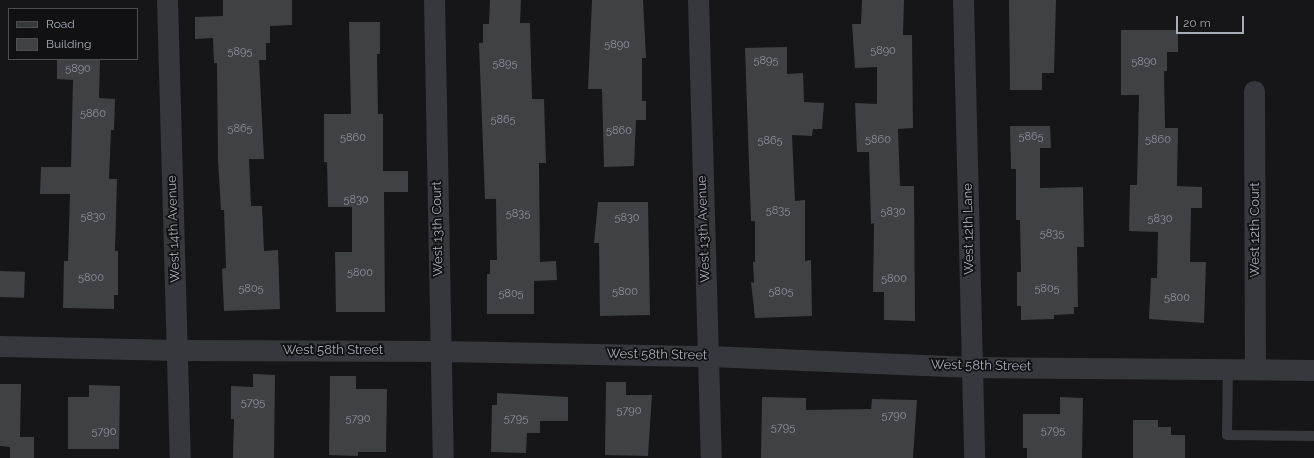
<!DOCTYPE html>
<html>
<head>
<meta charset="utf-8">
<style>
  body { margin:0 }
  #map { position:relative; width:1314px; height:458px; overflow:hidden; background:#161618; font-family:Raleway,sans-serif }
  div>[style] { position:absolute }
  .building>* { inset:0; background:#404145; transform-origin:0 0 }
  .service>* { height:10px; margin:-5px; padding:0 5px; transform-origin:5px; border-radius:5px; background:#37383d }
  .minor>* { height:21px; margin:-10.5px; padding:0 10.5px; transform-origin:10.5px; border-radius:10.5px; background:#37383d }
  span { translate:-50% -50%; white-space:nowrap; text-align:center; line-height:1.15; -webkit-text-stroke:3.5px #111113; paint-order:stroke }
  .number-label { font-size:11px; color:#8e929b }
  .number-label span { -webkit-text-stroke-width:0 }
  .street-label { font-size:13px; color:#a8adb8 }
  .legend { position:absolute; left:8px; top:8px; width:130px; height:52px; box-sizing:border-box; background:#111113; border:1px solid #4d4f55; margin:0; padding:5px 7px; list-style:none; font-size:12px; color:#a8adb8 }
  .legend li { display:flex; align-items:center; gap:8px; height:20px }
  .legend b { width:20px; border:1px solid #4d4f55 }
  .scale { position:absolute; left:1176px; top:16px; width:68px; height:18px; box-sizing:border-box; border:2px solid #a8adb8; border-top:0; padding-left:5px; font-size:12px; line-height:14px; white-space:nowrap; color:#a8adb8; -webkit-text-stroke:3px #111113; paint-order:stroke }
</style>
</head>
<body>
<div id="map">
  <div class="building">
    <div style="clip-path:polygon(223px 0,292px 0,292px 25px,270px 26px,270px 43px,266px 43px,266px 60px,259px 60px,264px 159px,249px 159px,251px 206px,262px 206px,264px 251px,278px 250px,280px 309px,224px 311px,222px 269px,226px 268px,224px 210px,221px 210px,218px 160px,217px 63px,214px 63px,213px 38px,195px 39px,195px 17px,223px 16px)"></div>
    <div style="clip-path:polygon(490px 0,521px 0,520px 23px,530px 23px,532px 99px,544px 99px,546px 163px,539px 163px,540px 262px,556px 261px,557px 280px,534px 281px,534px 314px,487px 314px,487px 274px,490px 274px,490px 260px,497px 260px,496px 199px,485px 199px,479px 43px,483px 43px,483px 24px,489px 24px)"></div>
    <div style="clip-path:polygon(592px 0,643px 0,646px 58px,642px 58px,642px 101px,646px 101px,646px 120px,636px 120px,634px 166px,604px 167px,602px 89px,588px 89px)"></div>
    <div style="clip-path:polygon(862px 0,904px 0,903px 35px,912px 35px,913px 128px,898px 129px,900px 186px,914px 186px,915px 321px,884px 320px,884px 292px,873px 292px,874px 223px,871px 224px,869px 152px,857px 152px,855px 103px,877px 104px,877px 67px,855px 68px,852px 24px,861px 24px)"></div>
    <div style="clip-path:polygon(1009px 0,1056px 0,1054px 73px,1042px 73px,1042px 90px,1010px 90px)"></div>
    <div style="clip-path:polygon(349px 22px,380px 22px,380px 54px,377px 54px,378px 114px,383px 114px,383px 171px,408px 171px,408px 192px,384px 192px,385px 312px,336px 312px,335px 252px,352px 252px,352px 207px,328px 207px,327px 162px,324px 162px,324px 114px,351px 114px)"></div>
    <div style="clip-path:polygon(1121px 30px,1178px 30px,1178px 52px,1167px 52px,1167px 71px,1164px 71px,1165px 128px,1178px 128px,1177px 186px,1202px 187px,1202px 208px,1191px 208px,1190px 262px,1206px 262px,1204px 323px,1149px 319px,1151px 278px,1157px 278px,1158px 232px,1129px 231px,1130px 185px,1137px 185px,1139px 95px,1121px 95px)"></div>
    <div style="clip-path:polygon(787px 47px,787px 74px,803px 73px,804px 102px,824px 103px,822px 129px,813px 129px,812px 136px,792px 135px,795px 201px,805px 200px,805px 261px,811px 260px,812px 316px,755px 318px,751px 282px,754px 283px,753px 262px,755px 262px,755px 221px,751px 221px,745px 48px)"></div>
    <div style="clip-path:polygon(57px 59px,100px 59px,99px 98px,115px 99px,114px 130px,111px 130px,109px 179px,117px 179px,115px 251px,118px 251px,118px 295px,114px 295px,114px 309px,63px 308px,64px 261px,68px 261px,70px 194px,40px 194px,41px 167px,71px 167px,73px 80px,57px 79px)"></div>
    <div style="clip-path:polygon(1010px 126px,1050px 126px,1051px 148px,1040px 148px,1040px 188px,1083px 187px,1084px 247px,1077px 247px,1078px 307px,1074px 307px,1074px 314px,1054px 315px,1054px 319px,1021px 320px,1021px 306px,1017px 306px,1017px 272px,1021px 272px,1020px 220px,1016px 220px,1016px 169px,1011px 169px)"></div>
    <div style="clip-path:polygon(598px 202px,648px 202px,650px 315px,600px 316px,599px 243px,594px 243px)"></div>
    <div style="left:0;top:271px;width:25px;height:26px;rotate:2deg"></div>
    <div style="clip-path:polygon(253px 374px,275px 375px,274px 458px,233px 458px,234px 419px,231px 419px,231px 386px,253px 387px)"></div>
    <div style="clip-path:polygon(330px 376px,356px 376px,356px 389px,387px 389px,386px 452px,358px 452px,358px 456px,329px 455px)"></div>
    <div style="clip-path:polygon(606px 382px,626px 382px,626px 395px,652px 395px,648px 456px,605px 455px)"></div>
    <div style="clip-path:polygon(0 384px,21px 384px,20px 437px,34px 437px,34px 458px,10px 458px,10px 447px,0 446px)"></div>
    <div style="clip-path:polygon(89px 385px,120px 386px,119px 449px,68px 449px,68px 397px,89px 397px)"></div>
    <div style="clip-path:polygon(497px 393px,568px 397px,568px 421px,540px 421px,540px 433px,527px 433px,526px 453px,491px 452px,492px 405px,497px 405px)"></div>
    <div style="clip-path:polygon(762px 397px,806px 398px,806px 410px,871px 409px,872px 399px,917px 400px,913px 458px,761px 458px)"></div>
    <div style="clip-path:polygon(1060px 397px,1083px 398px,1082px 458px,1027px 458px,1027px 448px,1023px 448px,1023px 414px,1060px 414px)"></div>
    <div style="clip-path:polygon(1133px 420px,1158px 420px,1158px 427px,1171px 427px,1171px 435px,1185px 435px,1185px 458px,1133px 458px)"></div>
  </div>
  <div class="service">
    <div style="left:1228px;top:369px;width:66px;rotate:90.9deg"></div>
    <div style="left:1227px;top:435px;width:87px;rotate:0.7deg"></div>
  </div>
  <div class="minor">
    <div style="left:167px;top:0;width:458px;rotate:88.4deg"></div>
    <div style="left:434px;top:0;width:458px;rotate:88.9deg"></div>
    <div style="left:698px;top:0;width:458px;rotate:88.4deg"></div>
    <div style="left:963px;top:0;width:458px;rotate:88.6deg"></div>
    <div style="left:1254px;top:91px;width:278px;rotate:89.8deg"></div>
    <div style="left:0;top:346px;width:177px;rotate:1.3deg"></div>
    <div style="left:177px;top:350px;width:263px;rotate:0.2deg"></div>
    <div style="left:440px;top:351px;width:268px;rotate:1.1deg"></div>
    <div style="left:708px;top:356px;width:264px;rotate:2.4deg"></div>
    <div style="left:972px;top:367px;width:342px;rotate:0.5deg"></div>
  </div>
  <div class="number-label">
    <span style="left:617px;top:45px">5890</span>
    <span style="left:883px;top:51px">5890</span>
    <span style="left:240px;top:52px">5895</span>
    <span style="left:766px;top:61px">5895</span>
    <span style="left:1144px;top:62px">5890</span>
    <span style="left:505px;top:64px">5895</span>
    <span style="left:78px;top:69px">5890</span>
    <span style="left:93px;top:114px">5860</span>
    <span style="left:503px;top:120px">5865</span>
    <span style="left:240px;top:129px">5865</span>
    <span style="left:619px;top:131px">5860</span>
    <span style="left:1031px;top:137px">5865</span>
    <span style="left:353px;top:138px">5860</span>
    <span style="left:878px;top:140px">5860</span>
    <span style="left:1158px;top:140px">5860</span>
    <span style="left:770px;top:141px">5865</span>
    <span style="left:356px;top:200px">5830</span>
    <span style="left:778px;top:211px">5835</span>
    <span style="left:893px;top:212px">5830</span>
    <span style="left:518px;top:214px">5835</span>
    <span style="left:93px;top:217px">5830</span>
    <span style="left:627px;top:218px">5830</span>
    <span style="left:1160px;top:219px">5830</span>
    <span style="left:1052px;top:234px">5835</span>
    <span style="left:360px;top:273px">5800</span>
    <span style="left:91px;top:278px">5800</span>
    <span style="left:894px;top:279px">5800</span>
    <span style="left:251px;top:289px">5805</span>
    <span style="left:1047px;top:289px">5805</span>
    <span style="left:625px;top:292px">5800</span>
    <span style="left:781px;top:292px">5805</span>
    <span style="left:511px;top:294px">5805</span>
    <span style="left:1177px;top:298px">5800</span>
    <span style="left:253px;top:403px">5795</span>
    <span style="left:629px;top:411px">5790</span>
    <span style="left:894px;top:416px">5790</span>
    <span style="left:358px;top:419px">5790</span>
    <span style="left:516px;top:419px">5795</span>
    <span style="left:783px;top:428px">5795</span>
    <span style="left:1053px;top:431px">5795</span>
    <span style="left:104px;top:432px">5790</span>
  </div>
  <div class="street-label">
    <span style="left:174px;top:229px;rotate:-92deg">West 14th Avenue</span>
    <span style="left:438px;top:229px;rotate:-91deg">West 13th Court</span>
    <span style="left:704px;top:229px;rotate:-92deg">West 13th Avenue</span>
    <span style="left:969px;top:229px;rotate:-91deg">West 12th Lane</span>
    <span style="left:1255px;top:230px;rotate:-90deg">West 12th Court</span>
    <span style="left:333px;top:350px">West 58th Street</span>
    <span style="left:657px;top:355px;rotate:1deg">West 58th Street</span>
    <span style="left:981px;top:366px;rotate:1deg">West 58th Street</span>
  </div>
  <ul class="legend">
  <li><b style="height:5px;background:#37383d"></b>Road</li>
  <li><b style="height:11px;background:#404145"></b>Building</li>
  </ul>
  <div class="scale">20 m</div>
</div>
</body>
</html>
